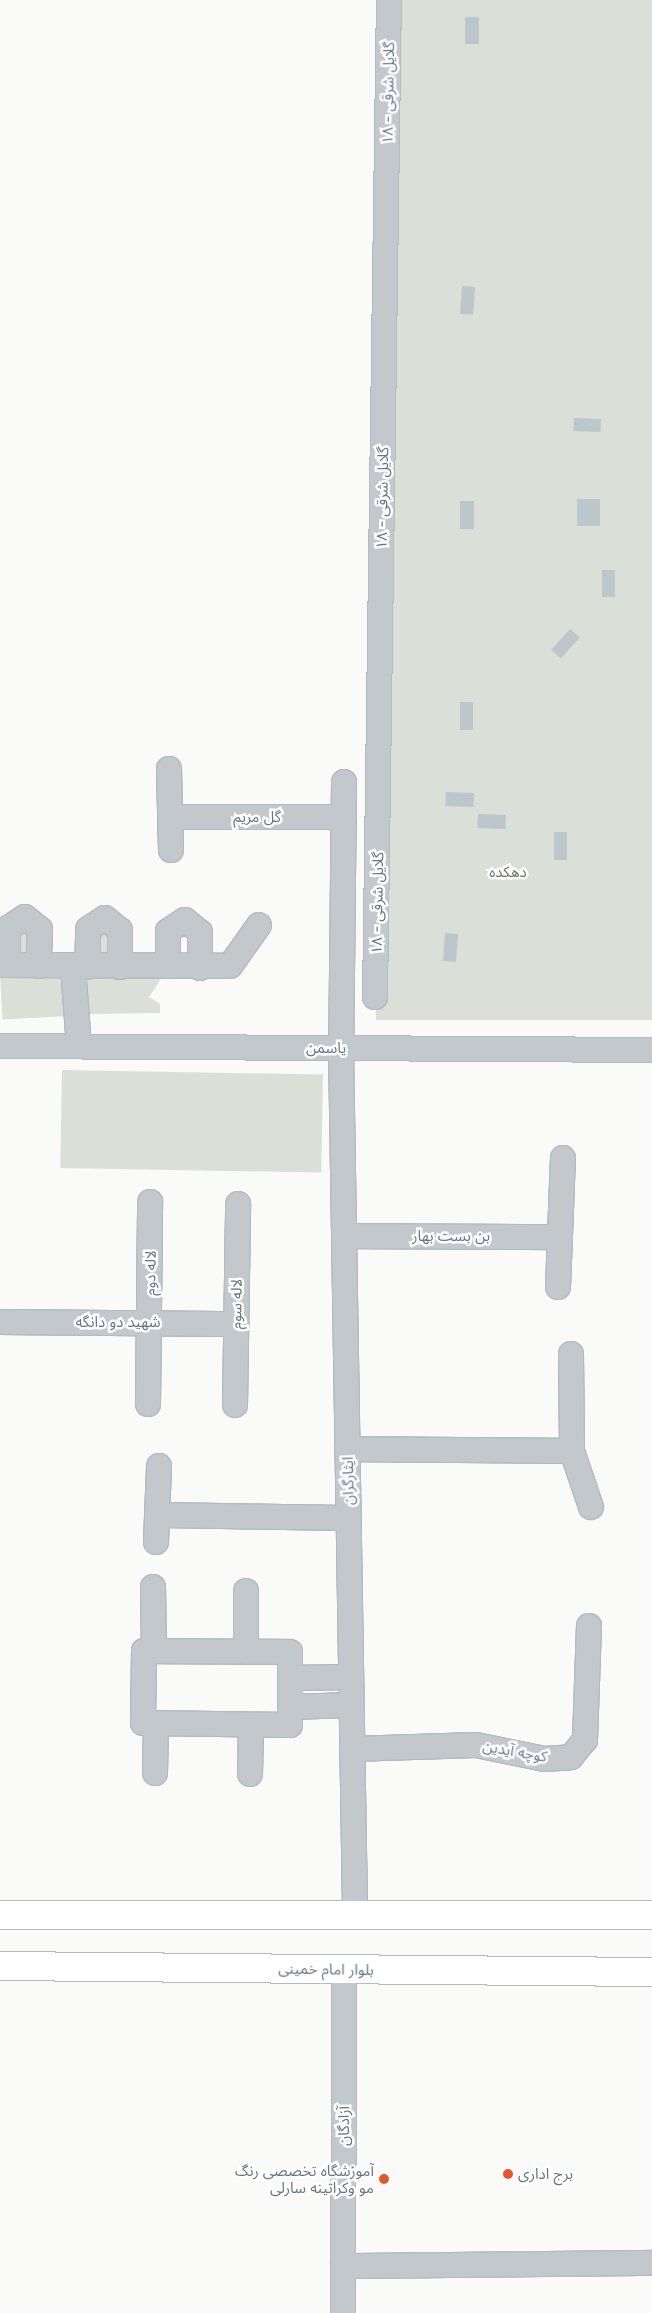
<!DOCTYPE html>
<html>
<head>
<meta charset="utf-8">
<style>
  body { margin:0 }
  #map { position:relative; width:652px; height:2313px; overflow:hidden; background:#fafaf8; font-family:Inter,"Noto Sans Arabic",sans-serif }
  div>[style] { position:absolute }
  .green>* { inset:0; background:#dadfd7; transform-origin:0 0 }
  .water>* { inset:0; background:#bbc7cb; transform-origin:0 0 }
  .roads { filter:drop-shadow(1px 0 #b5babe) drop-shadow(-1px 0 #b5babe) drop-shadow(0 1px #b5babe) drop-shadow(0 -1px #b5babe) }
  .minor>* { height:24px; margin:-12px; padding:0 12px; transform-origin:12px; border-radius:12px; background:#c3c8cc }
  .major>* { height:28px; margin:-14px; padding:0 14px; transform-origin:14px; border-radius:14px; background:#fff }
  .dots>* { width:14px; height:14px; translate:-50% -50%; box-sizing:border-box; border:2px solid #fff; border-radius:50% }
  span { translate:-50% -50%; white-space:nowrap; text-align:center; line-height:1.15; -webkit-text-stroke:5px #fff; paint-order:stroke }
  .street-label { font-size:15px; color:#657683 }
  .park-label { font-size:15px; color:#687a64 }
  .poi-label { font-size:15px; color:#657683 }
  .right { translate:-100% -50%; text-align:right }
  .left { translate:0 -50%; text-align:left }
</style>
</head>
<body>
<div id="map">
  <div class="green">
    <div style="left:376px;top:0;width:276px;height:1020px"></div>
    <div style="clip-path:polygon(24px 931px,39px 945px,23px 959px,11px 942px)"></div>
    <div style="clip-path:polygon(110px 931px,110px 955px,97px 955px,91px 936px)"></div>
    <div style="left:66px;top:971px;width:45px;height:66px;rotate:87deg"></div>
    <div style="clip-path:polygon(164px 974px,149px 997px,160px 1004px,160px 1013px,88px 1014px,88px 975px)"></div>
    <div style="left:62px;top:1070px;width:261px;height:98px;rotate:1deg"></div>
  </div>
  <div class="water">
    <div style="left:465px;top:17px;width:14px;height:27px"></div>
    <div style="left:462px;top:286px;width:13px;height:28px;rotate:4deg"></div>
    <div style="left:574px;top:418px;width:27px;height:13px;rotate:2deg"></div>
    <div style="left:577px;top:499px;width:23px;height:27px"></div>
    <div style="left:460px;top:501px;width:14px;height:28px"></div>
    <div style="left:602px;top:570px;width:13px;height:27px"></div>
    <div style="left:570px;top:629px;width:13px;height:28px;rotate:42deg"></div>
    <div style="left:460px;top:702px;width:13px;height:28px"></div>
    <div style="left:446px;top:792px;width:28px;height:14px;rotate:2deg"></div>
    <div style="left:478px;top:814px;width:28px;height:14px;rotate:2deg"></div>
    <div style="left:554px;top:832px;width:13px;height:28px"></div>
    <div style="left:445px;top:933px;width:13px;height:28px;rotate:4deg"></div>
  </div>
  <div class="roads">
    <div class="minor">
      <div style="left:169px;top:769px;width:81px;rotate:88.6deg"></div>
      <div style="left:344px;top:782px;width:266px;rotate:90.6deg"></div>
      <div style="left:341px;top:1048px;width:867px;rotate:89.07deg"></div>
      <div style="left:170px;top:817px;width:174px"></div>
      <div style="left:0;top:965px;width:230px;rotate:0.2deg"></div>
      <div style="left:230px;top:966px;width:50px;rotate:-54.7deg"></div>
      <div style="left:8px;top:965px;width:37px;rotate:-90deg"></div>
      <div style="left:8px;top:928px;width:20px;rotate:-33deg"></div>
      <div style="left:25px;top:917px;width:19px;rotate:39deg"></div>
      <div style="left:40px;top:929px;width:37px;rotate:92deg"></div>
      <div style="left:168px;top:966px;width:35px;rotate:-90deg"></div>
      <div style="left:168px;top:931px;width:20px;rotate:-33deg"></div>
      <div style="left:185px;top:920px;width:19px;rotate:39deg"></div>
      <div style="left:200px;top:932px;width:36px;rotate:90deg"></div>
      <div style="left:73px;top:967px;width:79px;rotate:85.7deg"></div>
      <div style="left:87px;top:967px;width:38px;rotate:-88deg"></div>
      <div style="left:88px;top:929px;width:20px;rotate:-33deg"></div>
      <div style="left:105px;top:918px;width:19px;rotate:39deg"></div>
      <div style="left:120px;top:930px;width:37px;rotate:90deg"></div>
      <div style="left:375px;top:997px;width:997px;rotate:-89.2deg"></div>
      <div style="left:0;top:1046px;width:652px;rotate:0.35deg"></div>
      <div style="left:344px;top:1236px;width:215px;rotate:0.3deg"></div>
      <div style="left:558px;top:1287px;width:129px;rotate:-87.8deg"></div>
      <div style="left:0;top:1322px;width:236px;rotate:0.5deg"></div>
      <div style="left:571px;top:1354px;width:97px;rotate:89.4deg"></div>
      <div style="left:148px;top:1404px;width:202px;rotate:-89.4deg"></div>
      <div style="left:235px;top:1405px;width:201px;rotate:-89.1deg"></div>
      <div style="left:347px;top:1449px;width:225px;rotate:0.5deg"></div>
      <div style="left:572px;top:1451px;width:59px;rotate:71.3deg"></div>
      <div style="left:157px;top:1515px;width:191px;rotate:0.9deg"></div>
      <div style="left:156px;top:1542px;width:76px;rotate:-87.7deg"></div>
      <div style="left:153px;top:1587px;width:64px;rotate:89.1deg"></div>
      <div style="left:246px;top:1591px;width:61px;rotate:90deg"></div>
      <div style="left:144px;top:1651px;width:146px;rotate:0.4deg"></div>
      <div style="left:290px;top:1652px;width:73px;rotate:90deg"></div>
      <div style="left:290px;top:1725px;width:147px;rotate:-179.2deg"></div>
      <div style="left:143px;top:1723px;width:72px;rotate:-89.2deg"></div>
      <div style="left:290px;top:1678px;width:61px;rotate:-0.9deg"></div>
      <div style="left:290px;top:1707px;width:61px;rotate:-1.9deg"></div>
      <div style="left:352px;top:1749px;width:124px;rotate:-1.8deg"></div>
      <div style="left:476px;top:1745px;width:70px;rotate:11.5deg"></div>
      <div style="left:545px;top:1759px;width:26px;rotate:-4deg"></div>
      <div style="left:571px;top:1757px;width:22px;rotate:-51deg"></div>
      <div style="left:585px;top:1740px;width:114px;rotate:-88deg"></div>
      <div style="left:155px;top:1773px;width:50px;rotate:-88.9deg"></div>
      <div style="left:250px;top:1774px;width:49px;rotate:-88.8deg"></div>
      <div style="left:343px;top:2266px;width:309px;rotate:-0.6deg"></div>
      <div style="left:343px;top:2313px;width:344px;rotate:-89.8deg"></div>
    </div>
    <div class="major">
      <div style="left:0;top:1915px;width:652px"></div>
      <div style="left:0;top:1966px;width:652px;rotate:0.53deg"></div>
    </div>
  </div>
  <div class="dots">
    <div style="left:508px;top:2174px;background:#e4572e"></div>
    <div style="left:384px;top:2179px;background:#e4572e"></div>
  </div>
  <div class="street-label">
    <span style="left:388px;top:93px;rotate:-89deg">گلایل شرقی - ۱۸</span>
    <span style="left:382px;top:498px;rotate:-89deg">گلایل شرقی - ۱۸</span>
    <span style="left:257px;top:817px">گل مریم</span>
    <span style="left:377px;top:903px;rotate:-89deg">گلایل شرقی - ۱۸</span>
    <span style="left:326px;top:1048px">یاسمن</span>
    <span style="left:451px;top:1236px">بن بست بهار</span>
    <span style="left:150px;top:1273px;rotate:-89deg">لاله دوم</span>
    <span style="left:236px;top:1304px;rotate:-89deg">لاله سوم</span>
    <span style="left:118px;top:1322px">شهید دو دانگه</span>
    <span style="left:348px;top:1481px;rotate:-91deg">ایثارگران</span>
    <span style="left:515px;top:1751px;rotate:10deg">کوچه آیدین</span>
    <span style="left:326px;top:1969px;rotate:1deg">بلوار امام خمینی</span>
    <span style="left:344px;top:2126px;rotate:-90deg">آزادگان</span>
  </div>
  <div class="park-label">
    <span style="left:508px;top:872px">دهکده</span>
  </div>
  <div class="poi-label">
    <span class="right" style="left:374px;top:2179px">آموزشگاه تخصصی رنگ<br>مو وکراتینه سارلی</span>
    <span class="left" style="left:518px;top:2174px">برج اداری</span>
  </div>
</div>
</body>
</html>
